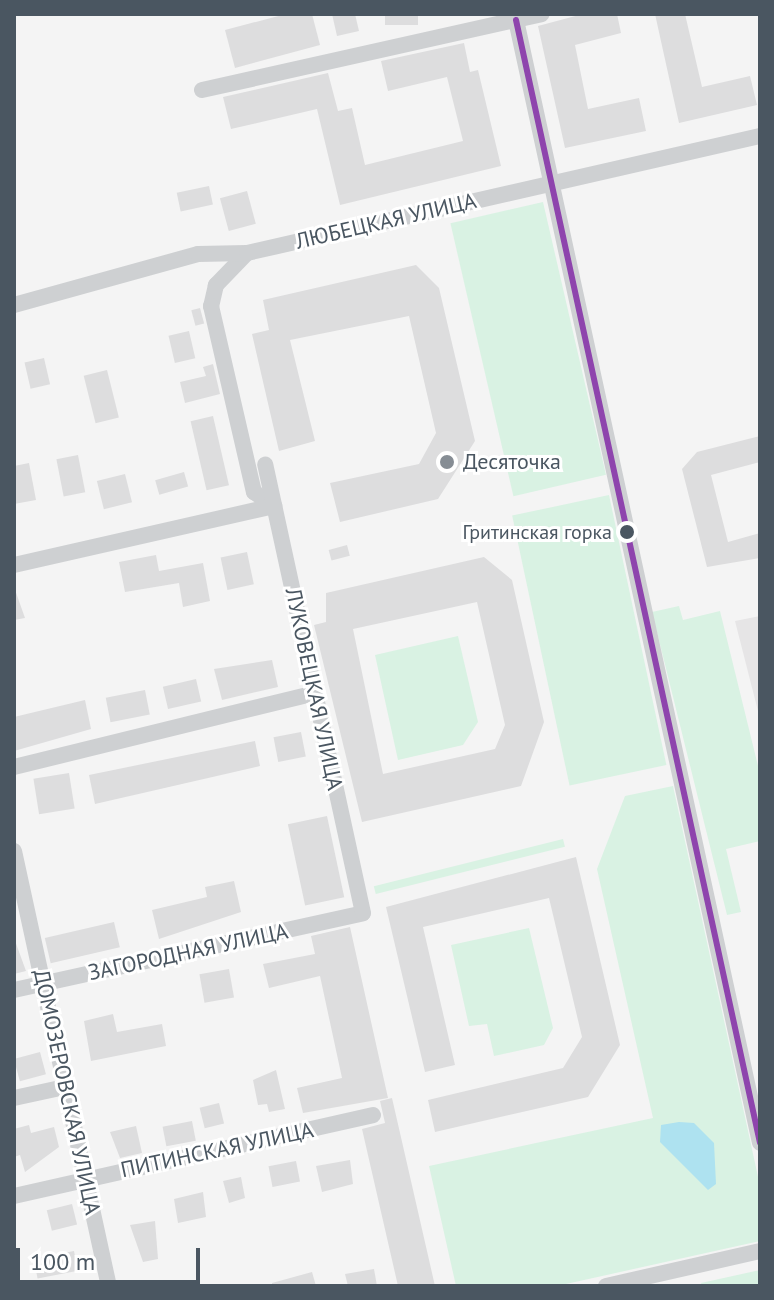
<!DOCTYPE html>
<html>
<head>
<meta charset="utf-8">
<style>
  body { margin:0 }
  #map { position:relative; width:774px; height:1300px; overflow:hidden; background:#f4f4f4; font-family:"PT Sans",sans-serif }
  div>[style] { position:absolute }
  .education>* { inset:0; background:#e6e5e6 }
  .green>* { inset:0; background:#d9f2e3; transform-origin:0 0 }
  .water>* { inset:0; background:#aee2f0 }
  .building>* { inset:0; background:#ddddde; transform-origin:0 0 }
  .minor>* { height:16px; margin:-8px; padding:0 8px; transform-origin:8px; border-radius:8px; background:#ced0d2 }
  .bus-1>* { height:6px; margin:-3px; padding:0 3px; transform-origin:3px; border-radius:3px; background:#8e44ad }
  .dots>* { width:22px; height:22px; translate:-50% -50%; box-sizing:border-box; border:4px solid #fff; border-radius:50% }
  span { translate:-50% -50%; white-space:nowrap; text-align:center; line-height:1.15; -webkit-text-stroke:6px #fff; paint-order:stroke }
  .bus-label { font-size:20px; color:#4a5661 }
  .right { translate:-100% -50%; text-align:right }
  .street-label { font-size:22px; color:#4a5661 }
  .poi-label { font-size:22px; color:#4a5661 }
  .left { translate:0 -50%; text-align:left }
  .frame { position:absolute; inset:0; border:16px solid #4a5661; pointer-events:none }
  .scale { position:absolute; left:16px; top:1248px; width:184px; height:36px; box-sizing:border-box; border:4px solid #4a5661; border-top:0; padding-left:10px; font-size:24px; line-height:28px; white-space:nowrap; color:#4a5661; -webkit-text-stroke:6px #fff; paint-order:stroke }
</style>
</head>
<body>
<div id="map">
  <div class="education">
    <div style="clip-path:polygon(760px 616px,760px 719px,735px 621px)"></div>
  </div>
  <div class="green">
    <div style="left:543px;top:202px;width:280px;height:95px;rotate:77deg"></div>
    <div style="left:609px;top:495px;width:276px;height:99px;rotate:78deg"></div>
    <div style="clip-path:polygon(679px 606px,683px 620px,720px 611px,760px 774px,760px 841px,726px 849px,741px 912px,727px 915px,652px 612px)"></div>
    <div style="clip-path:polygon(458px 636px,478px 722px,463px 745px,398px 760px,375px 655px)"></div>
    <div style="clip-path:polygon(673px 786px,760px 1186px,760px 1241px,557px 1286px,456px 1286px,429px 1166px,653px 1118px,597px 869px,625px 796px)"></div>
    <div style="left:563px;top:839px;width:8px;height:195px;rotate:76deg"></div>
    <div style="clip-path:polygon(529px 928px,553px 1028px,544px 1045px,494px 1056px,487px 1024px,469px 1026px,451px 945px)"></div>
    <div style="clip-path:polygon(760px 1270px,760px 1286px,702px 1286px,701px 1283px)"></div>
  </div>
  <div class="water">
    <div style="clip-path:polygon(679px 1122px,694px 1123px,714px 1143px,716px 1184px,708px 1190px,660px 1142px,661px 1125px)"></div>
  </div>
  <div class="building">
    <div style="clip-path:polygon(286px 14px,312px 14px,320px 45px,235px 68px,225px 30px)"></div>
    <div style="clip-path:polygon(332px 14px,355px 14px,359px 31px,337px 36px)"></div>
    <div style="left:385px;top:14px;width:33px;height:11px"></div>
    <div style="clip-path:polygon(583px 14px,617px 14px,621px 33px,575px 45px,588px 109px,639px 98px,646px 131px,565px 148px,538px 26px)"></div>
    <div style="clip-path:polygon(655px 14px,685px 14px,702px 87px,750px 76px,757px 105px,679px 123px)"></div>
    <div style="clip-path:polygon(464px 43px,470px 72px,478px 70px,501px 166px,340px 205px,317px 109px,231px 129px,223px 97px,328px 73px,338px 111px,352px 108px,365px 165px,463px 141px,447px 77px,388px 91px,381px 61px)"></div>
    <div style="left:209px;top:186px;width:19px;height:33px;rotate:78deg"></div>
    <div style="left:247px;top:191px;width:34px;height:28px;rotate:75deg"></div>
    <div style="clip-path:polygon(416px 265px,439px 288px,475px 441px,438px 499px,340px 522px,330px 483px,419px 464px,436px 433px,409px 316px,290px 340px,315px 441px,279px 451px,252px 334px,269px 330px,263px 300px)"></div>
    <div style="left:200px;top:308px;width:16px;height:9px;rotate:75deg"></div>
    <div style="left:189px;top:331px;width:28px;height:21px;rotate:77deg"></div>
    <div style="left:44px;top:358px;width:27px;height:20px;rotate:77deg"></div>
    <div style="clip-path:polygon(213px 364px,220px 394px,185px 403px,180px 382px,206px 376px,203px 367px)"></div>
    <div style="left:107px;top:370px;width:49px;height:24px;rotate:76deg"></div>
    <div style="left:213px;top:416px;width:71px;height:23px;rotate:77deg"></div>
    <div style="clip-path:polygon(760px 436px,760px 462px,711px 475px,728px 542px,760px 533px,760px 558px,707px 567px,682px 469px,697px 452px)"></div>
    <div style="left:78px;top:455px;width:38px;height:22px;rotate:79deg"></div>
    <div style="clip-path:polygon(29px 463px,36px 500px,14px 504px,14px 466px)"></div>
    <div style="left:184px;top:472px;width:15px;height:30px;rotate:74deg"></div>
    <div style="left:125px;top:474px;width:29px;height:29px;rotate:76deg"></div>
    <div style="left:347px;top:545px;width:11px;height:19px;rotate:75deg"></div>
    <div style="left:247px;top:552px;width:33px;height:27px;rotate:78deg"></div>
    <div style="clip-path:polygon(156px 555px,159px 571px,203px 563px,210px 601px,183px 607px,179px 583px,125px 592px,119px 562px)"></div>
    <div style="clip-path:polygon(evenodd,484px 557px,512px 580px,544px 722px,521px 786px,362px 822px,314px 625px,326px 622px,326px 593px,484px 557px,477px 602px,505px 725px,495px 749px,383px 774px,353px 629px,477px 602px)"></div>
    <div style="clip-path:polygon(14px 587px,25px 618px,14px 620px)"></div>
    <div style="clip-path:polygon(272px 660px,278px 687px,222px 700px,214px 669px)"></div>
    <div style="left:196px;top:679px;width:23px;height:34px;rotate:77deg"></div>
    <div style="left:145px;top:690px;width:25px;height:40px;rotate:79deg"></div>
    <div style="clip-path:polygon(85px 700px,91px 729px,14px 751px,14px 717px)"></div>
    <div style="left:301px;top:732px;width:25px;height:28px;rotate:79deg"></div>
    <div style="clip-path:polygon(255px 741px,260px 766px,95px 804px,89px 775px)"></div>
    <div style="left:69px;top:773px;width:36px;height:36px;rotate:81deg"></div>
    <div style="left:327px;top:816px;width:83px;height:40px;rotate:78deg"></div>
    <div style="clip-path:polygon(576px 857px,620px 1045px,588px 1097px,435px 1132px,428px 1100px,563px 1068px,582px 1037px,549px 898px,423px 927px,455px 1065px,425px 1072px,386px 907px)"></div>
    <div style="clip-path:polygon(234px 881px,241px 912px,159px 939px,152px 910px,207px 897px,205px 887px)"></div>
    <div style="left:114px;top:922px;width:26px;height:71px;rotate:77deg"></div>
    <div style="clip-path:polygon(350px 927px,388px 1098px,303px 1113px,297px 1088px,342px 1078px,320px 976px,269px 988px,263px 964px,315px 954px,311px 936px)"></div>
    <div style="clip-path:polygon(14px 938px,26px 971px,14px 974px)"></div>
    <div style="left:229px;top:969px;width:29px;height:30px;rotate:80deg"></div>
    <div style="clip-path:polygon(113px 1014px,117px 1032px,162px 1024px,166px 1046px,91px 1061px,84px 1021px)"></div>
    <div style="left:40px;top:1052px;width:23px;height:27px;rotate:75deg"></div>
    <div style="clip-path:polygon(276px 1070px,285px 1109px,269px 1112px,267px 1104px,258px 1105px,253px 1080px)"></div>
    <div style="clip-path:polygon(392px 1098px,435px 1286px,398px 1286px,362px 1129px,385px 1123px,380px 1101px)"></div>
    <div style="left:219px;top:1103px;width:21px;height:20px;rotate:76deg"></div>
    <div style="left:192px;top:1121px;width:20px;height:30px;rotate:79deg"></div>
    <div style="clip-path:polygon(29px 1125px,31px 1133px,54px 1127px,59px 1147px,25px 1172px,20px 1155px,14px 1157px,14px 1129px)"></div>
    <div style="clip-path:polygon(136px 1126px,142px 1153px,120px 1158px,110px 1132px)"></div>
    <div style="clip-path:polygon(350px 1160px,353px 1184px,322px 1192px,316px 1166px)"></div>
    <div style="left:296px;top:1161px;width:21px;height:28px;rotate:79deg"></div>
    <div style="clip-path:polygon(241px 1177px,245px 1198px,229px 1203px,223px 1181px)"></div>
    <div style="clip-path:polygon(203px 1192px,206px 1217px,178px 1223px,174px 1199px)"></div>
    <div style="left:72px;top:1204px;width:21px;height:26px;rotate:76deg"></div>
    <div style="clip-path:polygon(155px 1221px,158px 1259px,143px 1262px,130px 1225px)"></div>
    <div style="left:74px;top:1251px;width:20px;height:41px;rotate:79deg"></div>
    <div style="clip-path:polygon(374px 1269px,377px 1286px,348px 1286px,345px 1274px)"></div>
    <div style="clip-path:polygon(312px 1272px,316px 1286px,272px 1286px,272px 1283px)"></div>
  </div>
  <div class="minor">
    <div style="left:516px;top:20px;width:1149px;rotate:77.74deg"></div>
    <div style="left:202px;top:90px;width:348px;rotate:-12.6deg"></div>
    <div style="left:247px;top:253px;width:45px;rotate:134.1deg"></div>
    <div style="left:216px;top:285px;width:22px;rotate:103deg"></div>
    <div style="left:211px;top:306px;width:191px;rotate:77deg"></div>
    <div style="left:254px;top:492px;width:24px;rotate:35deg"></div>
    <div style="left:14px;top:305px;width:191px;rotate:-15.5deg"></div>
    <div style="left:198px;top:254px;width:49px;rotate:-1.2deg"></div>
    <div style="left:247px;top:253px;width:526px;rotate:-12.85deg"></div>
    <div style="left:14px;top:565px;width:267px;rotate:-12.8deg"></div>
    <div style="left:14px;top:767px;width:299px;rotate:-13.8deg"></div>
    <div style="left:14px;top:851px;width:445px;rotate:77.7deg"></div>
    <div style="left:14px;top:990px;width:357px;rotate:-12.4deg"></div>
    <div style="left:363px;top:913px;width:459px;rotate:-102.3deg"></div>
    <div style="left:14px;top:1098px;width:52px;rotate:-12.2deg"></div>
    <div style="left:14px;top:1196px;width:368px;rotate:-12.7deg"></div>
    <div style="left:606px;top:1286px;width:158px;rotate:-12.8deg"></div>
  </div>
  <div class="bus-1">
    <div style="left:516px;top:20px;width:1149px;rotate:77.74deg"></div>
  </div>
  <div class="dots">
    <div style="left:447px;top:462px;background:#868d94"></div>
    <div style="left:627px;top:532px;background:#4a5661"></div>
  </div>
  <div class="bus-label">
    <span class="right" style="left:612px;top:532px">Гритинская горка</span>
  </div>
  <div class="street-label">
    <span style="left:386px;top:221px;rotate:-13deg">ЛЮБЕЦКАЯ УЛИЦА</span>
    <span style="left:314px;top:689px;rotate:78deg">ЛУКОВЕЦКАЯ УЛИЦА</span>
    <span style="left:188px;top:952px;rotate:-12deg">ЗАГОРОДНАЯ УЛИЦА</span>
    <span style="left:67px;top:1092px;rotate:78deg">ДОМОЗЕРОВСКАЯ УЛИЦА</span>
    <span style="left:217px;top:1150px;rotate:-12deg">ПИТИНСКАЯ УЛИЦА</span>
  </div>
  <div class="poi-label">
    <span class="left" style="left:463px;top:462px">Десяточка</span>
  </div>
  <div class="frame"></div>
  <div class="scale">100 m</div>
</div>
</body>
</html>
